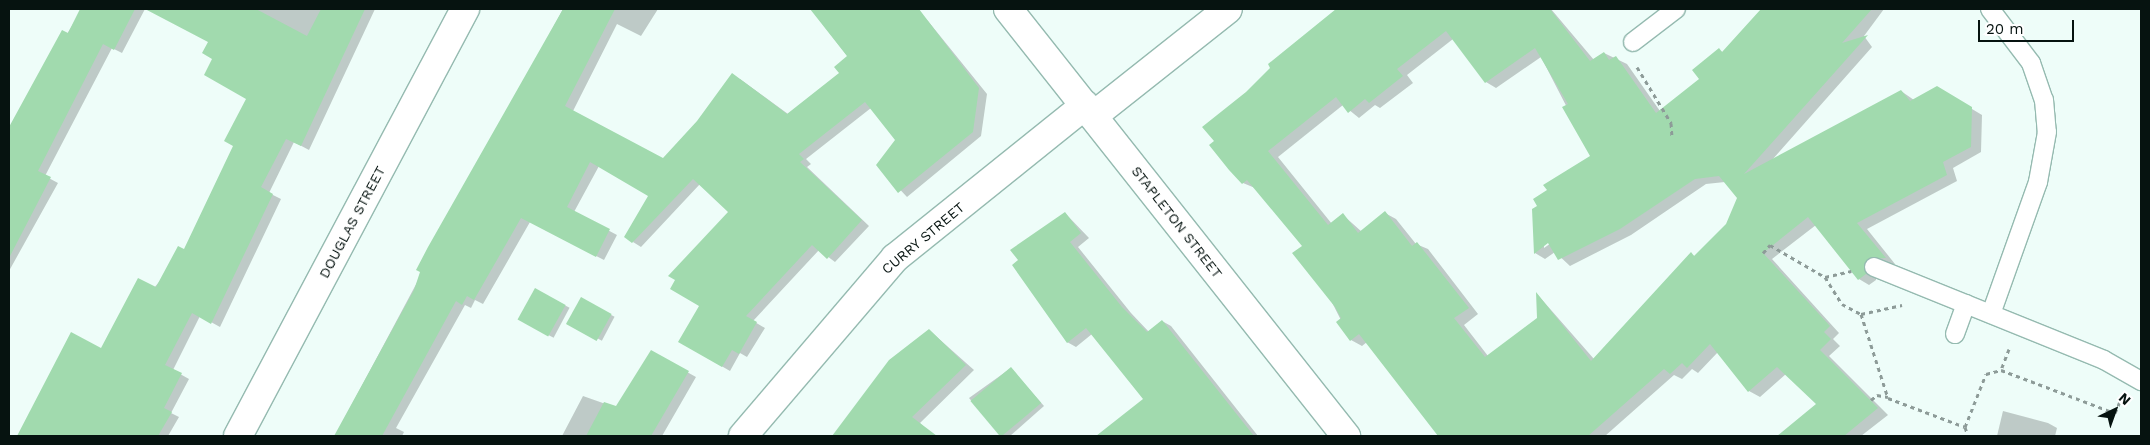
<!DOCTYPE html>
<html>
<head>
<meta charset="utf-8">
<style>
  body { margin:0 }
  #map { position:relative; width:2150px; height:445px; overflow:hidden; background:#eefdf9; font-family:"Work Sans",sans-serif }
  div>[style] { position:absolute }
  .shadow>* { inset:0; background:#0003; transform-origin:0 0 }
  .building>* { inset:0; background:#a1daae; transform-origin:0 0 }
  .path>* { height:3px; margin-top:-1.5px; transform-origin:0; background:repeating-linear-gradient(90deg,#8d9b98 0 4px,transparent 0 8px) }
  .roads { filter:drop-shadow(1px 0 #95bab0) drop-shadow(-1px 0 #95bab0) drop-shadow(0 1px #95bab0) drop-shadow(0 -1px #95bab0) }
  .service>* { height:18px; margin:-9px; padding:0 9px; transform-origin:9px; border-radius:9px; background:#fff }
  .minor>* { height:28px; margin:-14px; padding:0 14px; transform-origin:14px; border-radius:14px; background:#fff }
  .tertiary>* { height:28px; margin:-14px; padding:0 14px; transform-origin:14px; border-radius:14px; background:#fff }
  span { translate:-50% -50%; white-space:nowrap; text-align:center; line-height:1.15; -webkit-text-stroke:4px #fff; paint-order:stroke }
  .street-label { font-size:14px; color:#061310 }
  .frame { position:absolute; inset:0; border:10px solid #061310; pointer-events:none }
  .north { position:absolute; left:2090px; top:385px; width:50px; height:50px; -webkit-text-stroke:4px #fff; paint-order:stroke; rotate:42deg; font-size:14px; font-weight:700; line-height:20px; text-align:center; color:#061310 }
  .north::after { content:''; display:block; margin:auto; width:18px; height:22px; background:#061310; clip-path:polygon(50% 0,100% 100%,50% 72%,0 100%) }
  .scale { position:absolute; left:1978px; top:20px; width:96px; height:22px; box-sizing:border-box; border:2px solid #061310; border-top:0; padding-left:6px; font-size:15px; line-height:18px; white-space:nowrap; color:#061310; -webkit-text-stroke:4px #fff; paint-order:stroke }
</style>
</head>
<body>
<div id="map">
  <div class="shadow">
    <div style="clip-path:polygon(82px 9px,145px 9px,122px 53px,112px 48px,45px 176px,58px 183px,9px 271px,9px 131px)"></div>
    <div style="clip-path:polygon(147px 9px,375px 9px,309px 150px,294px 142px,269px 193px,281px 199px,220px 327px,200px 316px,173px 370px,189px 379px,171px 413px,179px 417px,168px 436px,32px 436px,21px 430px,102px 350px,185px 251px,235px 146px,248px 99px,214px 58px,210px 42px)"></div>
    <div style="clip-path:polygon(563px 9px,658px 9px,641px 36px,617px 24px,573px 111px,663px 159px,740px 79px,788px 114px,840px 73px,848px 57px,811px 9px,912px 9px,928px 21px,987px 94px,981px 136px,907px 197px,877px 165px,897px 140px,871px 108px,806px 159px,811px 164px,807px 167px,869px 226px,835px 262px,819px 250px,753px 321px,765px 328px,747px 357px,740px 353px,730px 371px,680px 342px,701px 305px,730px 212px,700px 184px,641px 247px,633px 242px,650px 195px,599px 166px,574px 212px,617px 235px,604px 260px,530px 222px,483px 304px,475px 300px,471px 308px,465px 305px,396px 428px,404px 432px,402px 436px,335px 436px)"></div>
    <div style="clip-path:polygon(evenodd,1354px 9px,1530px 9px,1535px 15px,1551px 9px,1594px 60px,1604px 53px,1627px 64px,1660px 111px,1700px 80px,1719px 50px,1724px 53px,1763px 9px,1884px 9px,1864px 36px,1872px 47px,1772px 160px,1901px 91px,1914px 100px,1937px 88px,1982px 115px,1981px 152px,1953px 168px,1957px 181px,1867px 229px,1895px 264px,1877px 264px,1876px 280px,1869px 285px,1859px 279px,1816px 225px,1772px 259px,1839px 333px,1833px 339px,1840px 346px,1829px 356px,1888px 415px,1861px 436px,1798px 436px,1790px 427px,1817px 404px,1786px 374px,1760px 397px,1749px 391px,1718px 352px,1698px 373px,1692px 369px,1682px 379px,1674px 375px,1605px 436px,1439px 436px,1367px 342px,1362px 346px,1351px 340px,1304px 247px,1255px 188px,1243px 183px,1230px 170px,1337px 22px,1354px 9px,1453px 39px,1486px 82px,1496px 88px,1541px 57px,1592px 156px,1548px 191px,1538px 206px,1535px 253px,1545px 259px,1555px 252px,1570px 266px,1631px 235px,1706px 184px,1725px 182px,1738px 198px,1727px 225px,1696px 257px,1691px 254px,1594px 359px,1537px 294px,1538px 319px,1488px 356px,1464px 325px,1478px 314px,1428px 249px,1416px 244px,1396px 219px,1385px 213px,1362px 232px,1343px 215px,1332px 224px,1278px 157px,1343px 105px,1359px 118px,1375px 105px,1380px 108px,1413px 83px,1407px 75px,1453px 39px,1354px 9px,1552px 239px,1554px 241px,1544px 248px,1544px 245px,1552px 239px)"></div>
    <div style="clip-path:polygon(1065px 213px,1089px 238px,1078px 247px,1131px 313px,1149px 332px,1162px 321px,1171px 326px,1258px 436px,1097px 436px,1145px 399px,1092px 334px,1076px 347px,1067px 342px)"></div>
    <div style="left:536px;top:290px;width:38px;height:34px;rotate:28deg"></div>
    <div style="left:581px;top:299px;width:38px;height:27px;rotate:28deg"></div>
    <div style="clip-path:polygon(929px 330px,974px 370px,920px 423px,933px 436px,834px 436px,890px 361px)"></div>
    <div style="clip-path:polygon(651px 352px,696px 377px,662px 436px,562px 436px,583px 396px,617px 408px)"></div>
    <div style="clip-path:polygon(1011px 368px,1044px 406px,1010px 436px,1001px 436px,969px 398px)"></div>
    <div style="clip-path:polygon(2003px 411px,2048px 423px,2057px 428px,2055px 436px,1997px 436px)"></div>
  </div>
  <div class="building">
    <div style="clip-path:polygon(80px 9px,135px 9px,114px 50px,103px 44px,38px 171px,51px 177px,9px 258px,9px 127px,62px 30px,68px 33px)"></div>
    <div style="clip-path:polygon(145px 9px,256px 9px,307px 36px,321px 9px,365px 9px,301px 146px,286px 139px,261px 187px,273px 194px,211px 324px,192px 313px,165px 365px,182px 373px,164px 408px,172px 412px,158px 436px,17px 436px,71px 332px,101px 348px,138px 278px,156px 287px,178px 246px,184px 249px,233px 146px,224px 141px,246px 99px,204px 75px,212px 59px,202px 53px,208px 42px)"></div>
    <div style="clip-path:polygon(563px 9px,615px 9px,565px 106px,663px 158px,697px 121px,732px 73px,787px 114px,839px 73px,834px 67px,847px 56px,810px 9px,919px 9px,979px 88px,973px 132px,898px 193px,876px 165px,895px 140px,865px 102px,799px 154px,804px 159px,800px 162px,862px 220px,827px 259px,812px 245px,746px 316px,757px 322px,739px 354px,732px 350px,722px 367px,678px 342px,699px 306px,670px 289px,675px 280px,668px 276px,728px 212px,693px 179px,632px 243px,624px 237px,648px 196px,590px 162px,567px 207px,610px 229px,596px 257px,521px 218px,474px 300px,467px 296px,462px 305px,456px 301px,382px 436px,334px 436px,414px 290px,420px 272px,416px 270px,428px 247px)"></div>
    <div style="clip-path:polygon(evenodd,1336px 9px,1550px 9px,1590px 61px,1604px 52px,1609px 60px,1616px 56px,1656px 113px,1699px 79px,1692px 70px,1719px 48px,1722px 52px,1761px 9px,1872px 9px,1842px 43px,1868px 35px,1744px 174px,1901px 90px,1910px 101px,1937px 86px,1972px 107px,1971px 147px,1943px 162px,1947px 175px,1857px 223px,1886px 258px,1867px 259px,1866px 274px,1858px 280px,1808px 217px,1763px 253px,1830px 326px,1824px 332px,1831px 339px,1820px 350px,1878px 408px,1844px 436px,1777px 436px,1816px 404px,1777px 367px,1748px 392px,1710px 344px,1687px 368px,1682px 363px,1670px 374px,1664px 369px,1588px 436px,1438px 436px,1359px 334px,1350px 341px,1336px 322px,1341px 318px,1335px 307px,1292px 253px,1302px 246px,1247px 180px,1242px 184px,1229px 170px,1209px 145px,1214px 141px,1202px 127px,1246px 92px,1270px 68px,1268px 64px,1336px 9px,1446px 31px,1485px 83px,1535px 48px,1568px 104px,1562px 107px,1590px 156px,1543px 185px,1547px 190px,1533px 199px,1537px 206px,1532px 209px,1534px 254px,1548px 243px,1558px 260px,1620px 229px,1695px 179px,1719px 176px,1737px 198px,1726px 224px,1694px 256px,1691px 252px,1591px 361px,1536px 292px,1537px 318px,1485px 357px,1454px 318px,1469px 308px,1417px 242px,1412px 246px,1385px 211px,1358px 233px,1343px 213px,1328px 225px,1268px 151px,1336px 97px,1348px 113px,1365px 99px,1369px 103px,1403px 76px,1397px 69px,1446px 31px)"></div>
    <div style="clip-path:polygon(1065px 212px,1081px 233px,1070px 242px,1122px 307px,1147px 332px,1162px 320px,1254px 436px,1096px 436px,1143px 399px,1086px 328px,1067px 343px,1012px 265px,1018px 260px,1010px 250px)"></div>
    <div style="left:535px;top:288px;width:35px;height:36px;rotate:29deg"></div>
    <div style="left:581px;top:297px;width:35px;height:31px;rotate:29deg"></div>
    <div style="clip-path:polygon(929px 329px,966px 365px,912px 417px,937px 436px,832px 436px,889px 360px)"></div>
    <div style="clip-path:polygon(651px 350px,689px 371px,651px 436px,586px 436px,604px 402px,616px 406px)"></div>
    <div style="left:1011px;top:367px;width:47px;height:53px;rotate:50deg"></div>
  </div>
  <div class="path">
    <div style="left:1637px;top:67px;width:66px;rotate:58.7deg"></div>
    <div style="left:1671px;top:123px;width:15px;rotate:86deg"></div>
    <div style="left:1763px;top:253px;width:11px;rotate:-49deg"></div>
    <div style="left:1770px;top:245px;width:64px;rotate:30.2deg"></div>
    <div style="left:1825px;top:277px;width:27px;rotate:-13deg"></div>
    <div style="left:1825px;top:277px;width:32px;rotate:58deg"></div>
    <div style="left:1842px;top:304px;width:21px;rotate:28deg"></div>
    <div style="left:1861px;top:314px;width:88px;rotate:72.2deg"></div>
    <div style="left:1888px;top:398px;width:82px;rotate:20.6deg"></div>
    <div style="left:1965px;top:427px;width:57px;rotate:-68.4deg"></div>
    <div style="left:1986px;top:374px;width:16px;rotate:-15deg"></div>
    <div style="left:1861px;top:314px;width:42px;rotate:-12.4deg"></div>
    <div style="left:2009px;top:349px;width:22px;rotate:111deg"></div>
    <div style="left:2001px;top:370px;width:122px;rotate:20.7deg"></div>
    <div style="left:2115px;top:413px;width:15px;rotate:-67deg"></div>
    <div style="left:1871px;top:400px;width:8px;rotate:-40deg"></div>
    <div style="left:1877px;top:395px;width:11px;rotate:10deg"></div>
    <div style="left:1965px;top:427px;width:9px;rotate:72deg"></div>
  </div>
  <div class="roads">
    <div class="service">
      <div style="left:1990px;top:9px;width:68px;rotate:52.8deg"></div>
      <div style="left:2031px;top:63px;width:39px;rotate:71deg"></div>
      <div style="left:2044px;top:100px;width:32px;rotate:85deg"></div>
      <div style="left:2047px;top:132px;width:51px;rotate:100.2deg"></div>
      <div style="left:2038px;top:182px;width:140px;rotate:109.6deg"></div>
      <div style="left:1633px;top:42px;width:54px;rotate:-37.5deg"></div>
      <div style="left:1874px;top:267px;width:248px;rotate:22deg"></div>
      <div style="left:2104px;top:360px;width:43px;rotate:29.6deg"></div>
      <div style="left:1955px;top:334px;width:32px;rotate:-70deg"></div>
    </div>
    <div class="minor">
      <div style="left:1008px;top:9px;width:545px;rotate:51.64deg"></div>
      <div style="left:1093px;top:116px;width:172px;rotate:-38.4deg"></div>
      <div style="left:743px;top:436px;width:234px;rotate:-49.5deg"></div>
      <div style="left:895px;top:258px;width:244px;rotate:-38.8deg"></div>
    </div>
    <div class="tertiary">
      <div style="left:238px;top:436px;width:484px;rotate:-62deg"></div>
    </div>
  </div>
  <div class="street-label">
    <span style="left:352px;top:222px;rotate:-62deg">DOUGLAS STREET</span>
    <span style="left:1177px;top:222px;rotate:52deg">STAPLETON STREET</span>
    <span style="left:923px;top:238px;rotate:-40deg">CURRY STREET</span>
  </div>
  <div class="frame"></div>
  <div class="north">N</div>
  <div class="scale">20 m</div>
</div>
</body>
</html>
